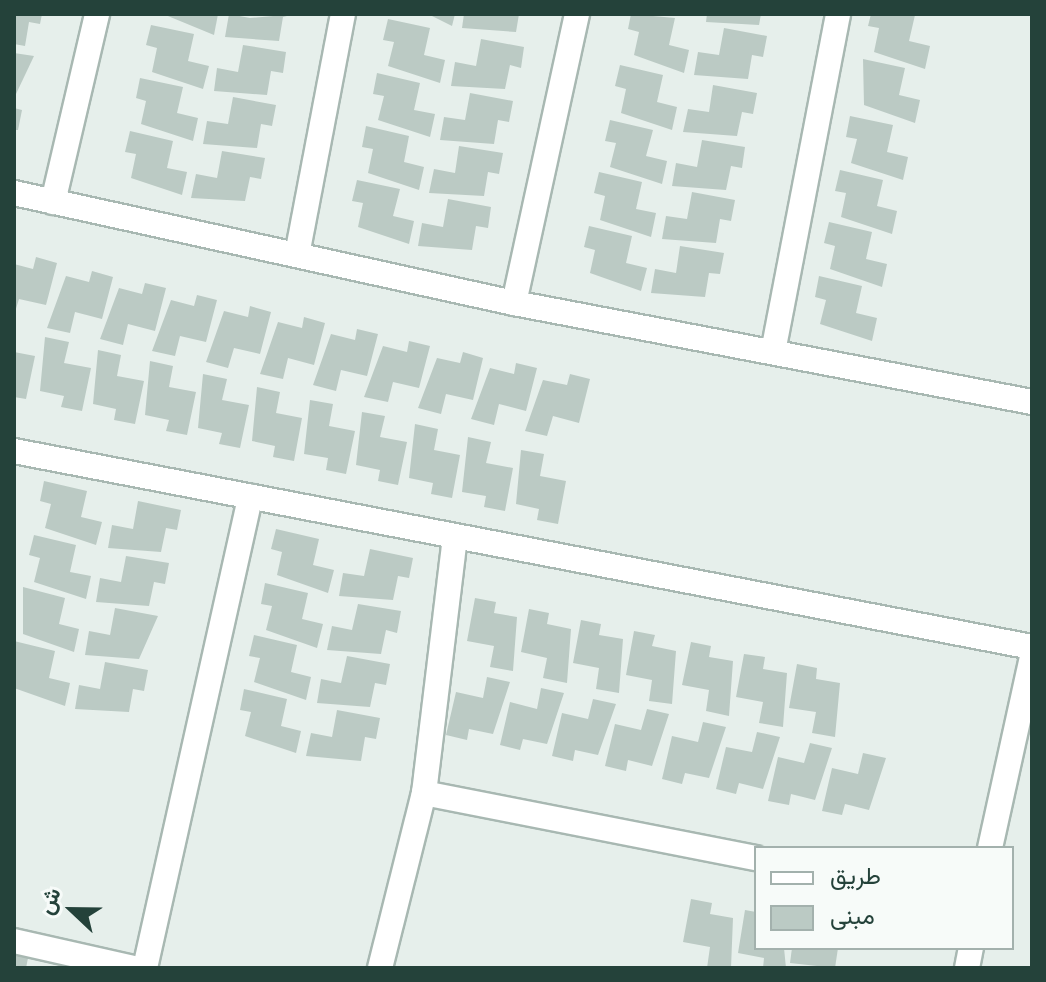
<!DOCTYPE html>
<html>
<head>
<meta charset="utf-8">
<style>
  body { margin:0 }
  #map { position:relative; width:1046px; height:982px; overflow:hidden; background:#e6efeb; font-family:"Roboto Condensed",Vazirmatn,sans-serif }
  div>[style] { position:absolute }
  .building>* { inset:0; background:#bbcac4 }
  .roads { filter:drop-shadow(2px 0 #a8b8b2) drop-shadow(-2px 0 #a8b8b2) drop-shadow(0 2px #a8b8b2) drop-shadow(0 -2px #a8b8b2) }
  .minor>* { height:24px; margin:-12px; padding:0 12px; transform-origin:12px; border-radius:12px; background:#fff }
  span { translate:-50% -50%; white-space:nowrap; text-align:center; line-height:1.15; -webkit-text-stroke:6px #f7fbf9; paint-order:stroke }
  .frame { position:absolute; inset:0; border:16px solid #24423a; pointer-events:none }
  .legend { position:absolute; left:754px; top:846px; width:260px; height:104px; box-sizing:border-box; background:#f7fbf9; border:2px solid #a3b1ad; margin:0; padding:10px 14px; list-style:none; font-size:24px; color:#24423a }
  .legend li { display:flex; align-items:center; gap:16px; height:40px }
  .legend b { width:40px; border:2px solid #a3b1ad }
  .north { position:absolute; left:32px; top:870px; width:80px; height:80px; -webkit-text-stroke:6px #f7fbf9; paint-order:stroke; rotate:292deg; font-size:22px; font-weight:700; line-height:32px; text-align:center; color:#24423a }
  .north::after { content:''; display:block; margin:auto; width:28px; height:36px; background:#24423a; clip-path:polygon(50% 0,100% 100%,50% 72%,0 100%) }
</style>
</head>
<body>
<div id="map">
  <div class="building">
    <div style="clip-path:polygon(14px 14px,42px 14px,40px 24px,29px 22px,25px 46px,14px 44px)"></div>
    <div style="clip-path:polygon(163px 14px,218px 14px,214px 35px)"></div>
    <div style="clip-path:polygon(229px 14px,250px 18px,295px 14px,283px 17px,279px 41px,225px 37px)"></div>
    <div style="clip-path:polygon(455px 14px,452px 26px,430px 15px,430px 14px)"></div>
    <div style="clip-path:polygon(464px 14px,519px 14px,516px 32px,462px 28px)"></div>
    <div style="clip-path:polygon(631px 14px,675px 18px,669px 45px,689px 50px,684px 73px,634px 55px,639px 32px,628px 29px)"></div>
    <div style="clip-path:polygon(707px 14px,761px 14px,759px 25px,706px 22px)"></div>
    <div style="clip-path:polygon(871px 14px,915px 15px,909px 41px,930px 46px,925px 69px,874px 52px,879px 28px,868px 26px)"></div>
    <div style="clip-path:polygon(388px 19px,430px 28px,424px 55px,445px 60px,440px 83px,388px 66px,394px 42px,383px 40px)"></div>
    <div style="clip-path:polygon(151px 25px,194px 34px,188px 61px,209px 66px,203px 89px,152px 72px,157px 48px,146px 45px)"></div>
    <div style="clip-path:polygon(724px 28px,767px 36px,763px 57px,752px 55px,748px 79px,694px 75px,698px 52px,719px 55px)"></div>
    <div style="clip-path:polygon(481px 39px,524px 47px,521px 68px,510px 65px,505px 89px,451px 86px,455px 62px,476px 66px)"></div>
    <div style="clip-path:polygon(243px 45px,286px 52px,283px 73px,271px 71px,267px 95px,214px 91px,217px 68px,238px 72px)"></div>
    <div style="clip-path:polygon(14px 53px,34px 56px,16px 94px,14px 94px)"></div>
    <div style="clip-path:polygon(863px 59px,905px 68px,899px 95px,920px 100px,915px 123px,864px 105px)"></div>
    <div style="clip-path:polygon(620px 65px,663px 75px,657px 102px,677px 107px,672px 130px,621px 113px,626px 89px,615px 86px)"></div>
    <div style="clip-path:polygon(377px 73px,420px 83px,414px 110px,435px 114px,430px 137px,378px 120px,384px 96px,373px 94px)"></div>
    <div style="clip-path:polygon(140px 78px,183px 87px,177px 113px,198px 118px,193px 141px,141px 124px,146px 101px,136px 98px)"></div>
    <div style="clip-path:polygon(713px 85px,757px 93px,753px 114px,742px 112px,737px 136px,683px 132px,688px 109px,709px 112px)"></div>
    <div style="clip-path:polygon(470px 93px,513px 101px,509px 122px,498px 120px,494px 144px,440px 140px,444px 117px,465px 120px)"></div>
    <div style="clip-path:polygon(233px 97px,276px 105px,272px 126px,261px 124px,257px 148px,203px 144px,207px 121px,228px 124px)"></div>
    <div style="clip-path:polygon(14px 108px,22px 110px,18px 130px,14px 130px)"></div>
    <div style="clip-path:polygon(850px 116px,893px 125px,887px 152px,908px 157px,903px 180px,851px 163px,857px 139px,846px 137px)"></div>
    <div style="clip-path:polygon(610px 120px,653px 130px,646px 156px,667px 161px,662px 184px,610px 167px,616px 143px,605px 141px)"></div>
    <div style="clip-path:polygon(366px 126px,409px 136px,404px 162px,424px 167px,419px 190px,368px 173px,373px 149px,362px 147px)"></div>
    <div style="clip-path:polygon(130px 131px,173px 141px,167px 168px,187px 172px,182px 195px,131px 178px,136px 154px,125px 152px)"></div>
    <div style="clip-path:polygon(702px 140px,745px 147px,742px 168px,731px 166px,726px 190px,672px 186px,676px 163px,697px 167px)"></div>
    <div style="clip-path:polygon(459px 146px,503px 153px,499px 174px,488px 172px,484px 196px,429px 193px,434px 169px,455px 173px)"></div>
    <div style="clip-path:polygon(222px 151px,265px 158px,261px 179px,250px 177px,245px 201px,191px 198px,196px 174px,217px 178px)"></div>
    <div style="clip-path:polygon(840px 170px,883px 180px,877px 206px,897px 211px,892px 234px,841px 217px,846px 193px,835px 191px)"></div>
    <div style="clip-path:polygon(599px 172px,642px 182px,636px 209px,656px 213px,651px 237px,600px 220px,605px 196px,594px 193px)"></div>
    <div style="clip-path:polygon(357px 180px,400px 189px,393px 216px,414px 221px,409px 244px,358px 227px,363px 203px,352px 201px)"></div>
    <div style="clip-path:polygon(692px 192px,735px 200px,731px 221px,720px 219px,716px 243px,662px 239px,666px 216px,687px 219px)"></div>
    <div style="clip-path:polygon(448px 199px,491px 207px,488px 228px,476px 226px,472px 250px,418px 246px,422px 223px,443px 227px)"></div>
    <div style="clip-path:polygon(829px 222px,872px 232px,866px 259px,887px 264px,882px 287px,830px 269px,835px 246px,824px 243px)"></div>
    <div style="clip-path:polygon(589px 226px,632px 236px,626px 263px,647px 268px,641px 291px,590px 273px,595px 250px,584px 247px)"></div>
    <div style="clip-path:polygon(680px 246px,724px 253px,720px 274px,709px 273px,705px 297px,651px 293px,655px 269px,676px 273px)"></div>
    <div style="clip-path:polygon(36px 257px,57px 263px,46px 305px,19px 299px,14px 315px,14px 264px,33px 269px)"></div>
    <div style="clip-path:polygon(92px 271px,113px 277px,102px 319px,75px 312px,70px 333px,47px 328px,66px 276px,89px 282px)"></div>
    <div style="clip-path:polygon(819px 276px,862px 286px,856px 313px,877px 318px,872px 341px,820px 324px,826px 300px,815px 297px)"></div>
    <div style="clip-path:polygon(145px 283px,166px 288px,155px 331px,128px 324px,123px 345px,100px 339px,119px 288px,142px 294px)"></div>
    <div style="clip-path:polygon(197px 295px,217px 300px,206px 342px,180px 336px,175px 356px,152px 351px,171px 300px,194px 306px)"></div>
    <div style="clip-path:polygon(250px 306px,271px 312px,260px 354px,234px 348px,228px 368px,206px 362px,224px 311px,248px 317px)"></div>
    <div style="clip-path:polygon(304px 317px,325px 323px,314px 365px,288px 358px,283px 379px,260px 374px,278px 322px,302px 328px)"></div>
    <div style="clip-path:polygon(357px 329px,378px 334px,367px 376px,341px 370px,336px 391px,313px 385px,331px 334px,355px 340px)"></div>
    <div style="clip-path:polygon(45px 337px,69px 342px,64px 363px,91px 368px,82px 411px,61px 407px,64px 396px,40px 391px)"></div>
    <div style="clip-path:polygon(409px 341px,430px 346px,419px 388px,393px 382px,388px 402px,364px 397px,383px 346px,407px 352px)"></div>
    <div style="clip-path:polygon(98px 350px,121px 355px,117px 376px,144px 381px,135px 424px,114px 420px,116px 409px,93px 404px)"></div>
    <div style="clip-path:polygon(14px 352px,35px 356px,26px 399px,14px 397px)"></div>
    <div style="clip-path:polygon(463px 352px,483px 358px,473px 400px,446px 394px,441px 414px,418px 408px,437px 358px,460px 363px)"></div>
    <div style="clip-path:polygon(150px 361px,173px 366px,169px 387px,196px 392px,187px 435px,166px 431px,169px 420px,145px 415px)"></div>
    <div style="clip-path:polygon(516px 363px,537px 368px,526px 411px,499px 404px,494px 425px,471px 419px,490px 368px,514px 374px)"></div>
    <div style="clip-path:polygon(203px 374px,227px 379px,222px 400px,249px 405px,240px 448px,219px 444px,222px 433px,198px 428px)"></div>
    <div style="clip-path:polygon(570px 374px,590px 379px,579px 423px,553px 416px,547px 436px,525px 431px,543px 380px,567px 385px)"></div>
    <div style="clip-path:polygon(257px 387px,280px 392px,276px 413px,302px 418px,294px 461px,273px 457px,275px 446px,252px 441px)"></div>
    <div style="clip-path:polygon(310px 400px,333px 404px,329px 426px,355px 431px,346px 474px,326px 470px,328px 458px,304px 454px)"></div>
    <div style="clip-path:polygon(362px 412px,385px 416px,380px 437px,407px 442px,398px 485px,378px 481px,380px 470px,356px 465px)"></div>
    <div style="clip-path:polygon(415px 424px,438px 429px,434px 450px,460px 455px,452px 498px,431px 494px,433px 483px,409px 478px)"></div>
    <div style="clip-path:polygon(468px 437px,491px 442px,486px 463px,513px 468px,505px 511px,484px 507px,486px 496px,462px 492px)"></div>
    <div style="clip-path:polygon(521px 450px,544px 454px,540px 476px,566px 481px,558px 524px,537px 520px,539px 509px,516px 504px)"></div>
    <div style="clip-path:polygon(44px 481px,87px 491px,81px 517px,102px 522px,96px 545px,45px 528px,51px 504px,40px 501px)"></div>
    <div style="clip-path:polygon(138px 501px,181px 510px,177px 530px,166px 528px,161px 552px,108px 548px,112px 525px,133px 529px)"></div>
    <div style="clip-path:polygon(276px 529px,319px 539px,313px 565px,334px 570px,328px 593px,277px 575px,282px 552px,271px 549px)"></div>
    <div style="clip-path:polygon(34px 535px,76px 545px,70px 572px,91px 576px,86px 599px,34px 582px,40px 558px,29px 555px)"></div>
    <div style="clip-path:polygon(370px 549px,413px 558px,409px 578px,398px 576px,393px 600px,339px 596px,343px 573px,364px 576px)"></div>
    <div style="clip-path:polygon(126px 556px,169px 563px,165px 584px,154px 582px,149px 606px,96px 602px,100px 578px,121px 582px)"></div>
    <div style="clip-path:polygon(265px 583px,308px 593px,302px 619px,323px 624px,317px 648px,266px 630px,272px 606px,261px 604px)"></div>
    <div style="clip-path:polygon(23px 587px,65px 598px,59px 624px,79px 629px,74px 652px,23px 634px)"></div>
    <div style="clip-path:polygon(475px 598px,496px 602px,494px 613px,517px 617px,513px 671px,490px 667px,494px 646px,467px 641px)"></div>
    <div style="clip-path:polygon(358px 604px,401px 611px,397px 633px,386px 630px,381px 654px,327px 650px,332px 626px,352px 630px)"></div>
    <div style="clip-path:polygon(115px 608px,158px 616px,139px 659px,85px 655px,89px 631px,110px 635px)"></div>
    <div style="clip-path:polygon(529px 609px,549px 613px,547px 624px,571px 629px,567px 683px,543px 678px,547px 658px,521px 652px)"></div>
    <div style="clip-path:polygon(581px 620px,601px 624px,599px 635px,623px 639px,619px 693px,596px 689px,599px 668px,573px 663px)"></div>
    <div style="clip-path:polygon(634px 631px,655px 635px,652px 646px,676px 651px,672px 704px,649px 701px,652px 680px,626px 675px)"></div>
    <div style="clip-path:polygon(254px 635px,297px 645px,291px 672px,311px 677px,306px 700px,254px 682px,260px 658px,249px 656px)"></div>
    <div style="clip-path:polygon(14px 641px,55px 651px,49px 678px,70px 683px,65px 706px,14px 688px)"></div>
    <div style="clip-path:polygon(691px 642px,711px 646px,709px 657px,733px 661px,729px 716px,706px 711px,709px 690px,682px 685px)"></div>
    <div style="clip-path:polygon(744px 654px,765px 657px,763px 669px,787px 673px,783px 727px,759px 723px,763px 702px,736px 697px)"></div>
    <div style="clip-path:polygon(347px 656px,390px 664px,386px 685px,375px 683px,370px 707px,317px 703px,321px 679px,341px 683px)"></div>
    <div style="clip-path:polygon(105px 662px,148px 670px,144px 691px,133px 689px,129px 712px,75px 709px,79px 685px,100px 689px)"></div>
    <div style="clip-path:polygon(797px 664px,817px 668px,816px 679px,840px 683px,835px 737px,812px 733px,816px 712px,789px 708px)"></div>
    <div style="clip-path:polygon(487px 677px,510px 682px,493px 734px,469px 729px,467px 740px,446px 735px,456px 692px,483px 698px)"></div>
    <div style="clip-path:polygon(541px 688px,564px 693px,547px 744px,523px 739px,520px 750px,500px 745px,510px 702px,537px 709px)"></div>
    <div style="clip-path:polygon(244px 689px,287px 699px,281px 726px,301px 731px,296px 753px,245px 736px,251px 712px,240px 710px)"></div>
    <div style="clip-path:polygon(593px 699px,616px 704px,598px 755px,575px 750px,573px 761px,552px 756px,562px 713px,588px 719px)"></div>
    <div style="clip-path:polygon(647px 709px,669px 714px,652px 766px,628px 760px,626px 771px,605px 766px,615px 724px,641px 730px)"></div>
    <div style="clip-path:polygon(337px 710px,380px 718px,376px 739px,365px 737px,361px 761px,306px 756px,311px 733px,332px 737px)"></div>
    <div style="clip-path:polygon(703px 722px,726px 727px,709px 778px,685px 773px,682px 784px,662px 779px,672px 736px,698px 742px)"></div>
    <div style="clip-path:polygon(757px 732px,780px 737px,763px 789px,739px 783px,736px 794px,716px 789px,726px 747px,752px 752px)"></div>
    <div style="clip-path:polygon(810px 743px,832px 748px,815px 800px,791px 794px,789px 805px,768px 801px,778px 757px,804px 763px)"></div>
    <div style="clip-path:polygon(863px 753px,886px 758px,869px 810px,845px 804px,842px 815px,822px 811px,832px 768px,858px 774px)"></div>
    <div style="clip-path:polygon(691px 899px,712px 903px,710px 914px,733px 918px,731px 968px,707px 968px,710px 947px,683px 942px)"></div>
    <div style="clip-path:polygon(745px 910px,756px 912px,756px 948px,784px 948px,786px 968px,763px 968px,764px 958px,738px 953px)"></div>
    <div style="clip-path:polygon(792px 948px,838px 948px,835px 968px,790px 963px)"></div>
    <div style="clip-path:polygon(14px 955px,28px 958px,26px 968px,14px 968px)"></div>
  </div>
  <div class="roads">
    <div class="minor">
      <div style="left:14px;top:193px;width:512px;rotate:12.41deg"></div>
      <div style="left:514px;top:303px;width:527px;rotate:10.82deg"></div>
      <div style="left:53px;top:202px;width:193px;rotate:-76.8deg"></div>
      <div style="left:297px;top:255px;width:245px;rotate:-79.2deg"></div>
      <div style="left:514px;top:303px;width:296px;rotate:-77.7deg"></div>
      <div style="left:773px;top:352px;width:344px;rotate:-79.1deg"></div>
      <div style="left:14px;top:451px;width:1037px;rotate:10.9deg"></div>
      <div style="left:455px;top:537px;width:258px;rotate:96.9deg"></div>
      <div style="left:424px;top:793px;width:338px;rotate:11.1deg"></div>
      <div style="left:990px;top:848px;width:196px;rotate:-77.6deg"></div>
      <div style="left:14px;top:941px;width:123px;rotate:12.7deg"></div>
      <div style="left:145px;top:968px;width:483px;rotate:-77.4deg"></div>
      <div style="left:380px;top:968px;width:180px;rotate:-75.9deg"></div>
      <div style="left:967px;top:968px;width:20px;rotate:-79deg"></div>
    </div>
  </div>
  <div class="frame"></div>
  <ul class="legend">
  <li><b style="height:10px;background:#fff"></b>طريق</li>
  <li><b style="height:22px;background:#bbcac4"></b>مبنى</li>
  </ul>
  <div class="north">ش</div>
</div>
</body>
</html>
